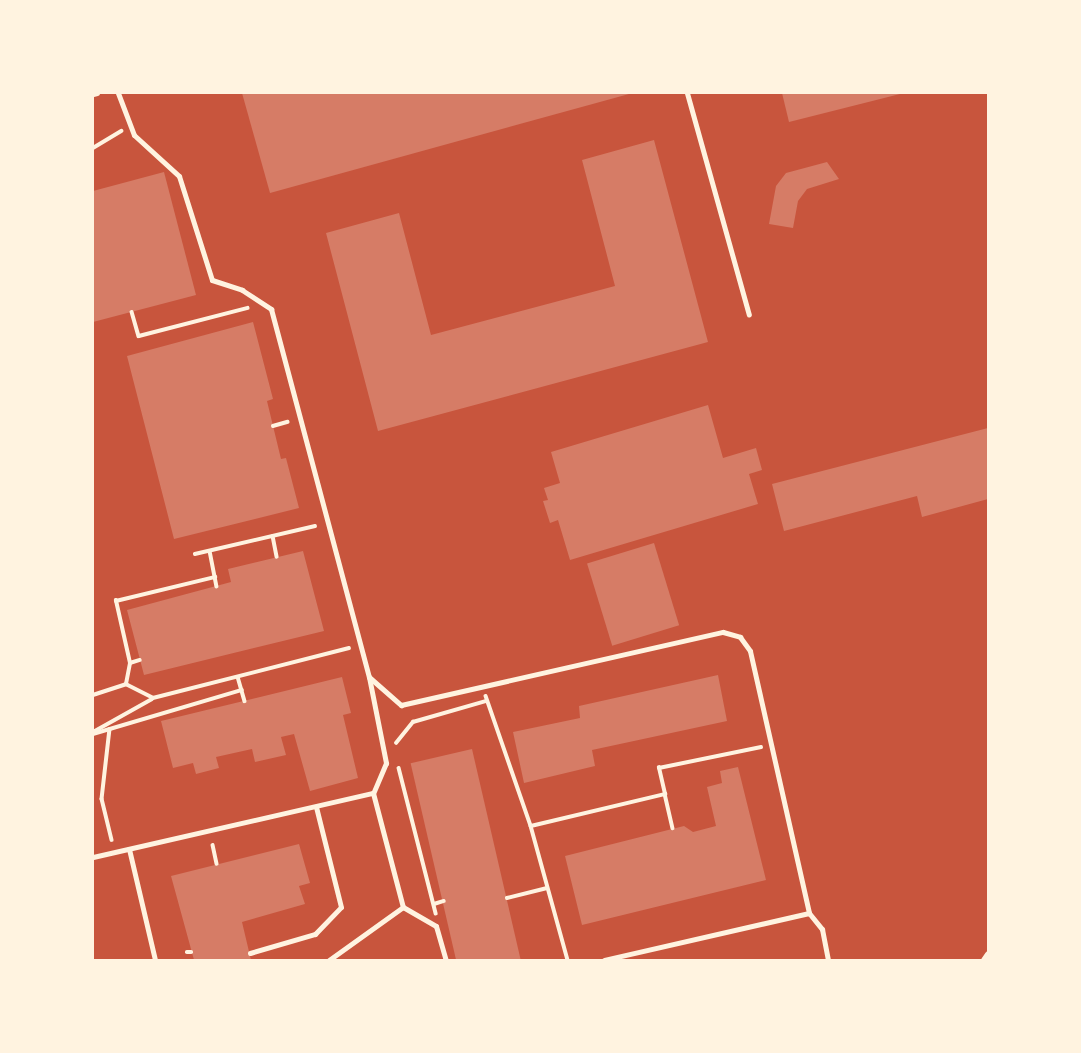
<!DOCTYPE html>
<html>
<head>
<meta charset="utf-8">
<style>
  body { margin:0 }
  #map { position:relative; width:1081px; height:1053px; overflow:hidden; background:#c8553d; font-family:Signika,sans-serif }
  div>[style] { position:absolute }
  .building>* { inset:0; background:#d67c66; transform-origin:0 0 }
  .path>* { height:3.5px; margin:-1.75px; padding:0 1.75px; transform-origin:1.75px; border-radius:1.75px; background:#fff3e0 }
  .service>* { height:5px; margin:-2.5px; padding:0 2.5px; transform-origin:2.5px; border-radius:2.5px; background:#fff3e0 }
  .minor>* { height:7px; margin:-3.5px; padding:0 3.5px; transform-origin:3.5px; border-radius:3.5px; background:#fff3e0 }
  span { translate:-50% -50%; white-space:nowrap; text-align:center; line-height:1.15; -webkit-text-stroke:7px #fff3e0; paint-order:stroke }
  .frame { position:absolute; inset:0; border:94px solid #fff3e0; pointer-events:none }
</style>
</head>
<body>
<div id="map">
  <div class="building">
    <div style="clip-path:polygon(242px 93px,629px 93px,629px 94px,270px 193px)"></div>
    <div style="clip-path:polygon(782px 93px,900px 93px,900px 94px,789px 122px)"></div>
    <div style="clip-path:polygon(654px 140px,708px 342px,378px 431px,326px 233px,399px 213px,431px 335px,615px 286px,582px 160px)"></div>
    <div style="clip-path:polygon(827px 162px,839px 179px,807px 189px,798px 201px,793px 228px,769px 224px,776px 186px,786px 173px)"></div>
    <div style="clip-path:polygon(164px 172px,196px 295px,93px 322px,93px 191px)"></div>
    <div style="clip-path:polygon(253px 322px,273px 399px,267px 401px,281px 459px,286px 458px,299px 508px,174px 539px,127px 356px)"></div>
    <div style="clip-path:polygon(708px 405px,723px 458px,756px 448px,762px 470px,749px 474px,758px 504px,570px 560px,558px 520px,550px 523px,543px 501px,548px 500px,544px 488px,560px 483px,551px 452px)"></div>
    <div style="clip-path:polygon(988px 428px,988px 499px,922px 517px,917px 496px,784px 531px,772px 484px)"></div>
    <div style="left:654px;top:543px;width:86px;height:70px;rotate:73deg"></div>
    <div style="clip-path:polygon(303px 551px,324px 631px,144px 675px,127px 610px,231px 582px,228px 569px)"></div>
    <div style="clip-path:polygon(718px 675px,727px 721px,592px 750px,595px 766px,524px 783px,513px 732px,580px 718px,579px 706px)"></div>
    <div style="clip-path:polygon(342px 677px,351px 713px,343px 715px,358px 778px,310px 791px,294px 734px,281px 737px,286px 755px,255px 762px,252px 749px,216px 757px,219px 768px,196px 774px,193px 763px,173px 768px,161px 721px)"></div>
    <div style="left:472px;top:749px;width:217px;height:63px;rotate:77deg"></div>
    <div style="clip-path:polygon(738px 767px,766px 880px,582px 925px,565px 856px,684px 826px,693px 832px,716px 826px,707px 787px,722px 783px,720px 771px)"></div>
    <div style="clip-path:polygon(299px 844px,310px 883px,299px 886px,305px 904px,242px 922px,251px 960px,194px 960px,171px 876px)"></div>
  </div>
  <div class="path">
    <div style="left:93px;top:148px;width:33px;rotate:-31deg"></div>
    <div style="left:132px;top:312px;width:25px;rotate:74deg"></div>
    <div style="left:139px;top:336px;width:112px;rotate:-14.5deg"></div>
    <div style="left:273px;top:426px;width:15px;rotate:-16deg"></div>
    <div style="left:273px;top:536px;width:21px;rotate:79deg"></div>
    <div style="left:210px;top:551px;width:36px;rotate:79deg"></div>
    <div style="left:195px;top:554px;width:123px;rotate:-13.1deg"></div>
    <div style="left:130px;top:663px;width:10px;rotate:-17deg"></div>
    <div style="left:238px;top:677px;width:25px;rotate:74deg"></div>
    <div style="left:126px;top:684px;width:21px;rotate:-79deg"></div>
    <div style="left:130px;top:663px;width:64px;rotate:-102.7deg"></div>
    <div style="left:116px;top:601px;width:102px;rotate:-13.6deg"></div>
    <div style="left:93px;top:695px;width:35px;rotate:-18deg"></div>
    <div style="left:126px;top:684px;width:30px;rotate:27deg"></div>
    <div style="left:153px;top:698px;width:202px;rotate:-14.3deg"></div>
    <div style="left:486px;top:696px;width:138px;rotate:70.9deg"></div>
    <div style="left:531px;top:826px;width:139px;rotate:74.6deg"></div>
    <div style="left:110px;top:729px;width:70px;rotate:96.5deg"></div>
    <div style="left:102px;top:799px;width:42px;rotate:76.3deg"></div>
    <div style="left:95px;top:731px;width:65px;rotate:-29.3deg"></div>
    <div style="left:93px;top:734px;width:155px;rotate:-16.5deg"></div>
    <div style="left:396px;top:743px;width:27px;rotate:-51deg"></div>
    <div style="left:413px;top:722px;width:76px;rotate:-16deg"></div>
    <div style="left:399px;top:768px;width:150px;rotate:75.7deg"></div>
    <div style="left:665px;top:794px;width:35px;rotate:77deg"></div>
    <div style="left:531px;top:826px;width:138px;rotate:-13.4deg"></div>
    <div style="left:665px;top:794px;width:27px;rotate:-103deg"></div>
    <div style="left:659px;top:768px;width:104px;rotate:-11.6deg"></div>
    <div style="left:213px;top:845px;width:19px;rotate:78deg"></div>
    <div style="left:507px;top:898px;width:41px;rotate:-14deg"></div>
    <div style="left:434px;top:904px;width:10px;rotate:-17deg"></div>
    <div style="left:187px;top:952px;width:4px"></div>
  </div>
  <div class="service">
    <div style="left:118px;top:93px;width:45px;rotate:69.1deg"></div>
    <div style="left:134px;top:135px;width:61px;rotate:42.3deg"></div>
    <div style="left:179px;top:176px;width:109px;rotate:72.4deg"></div>
    <div style="left:212px;top:280px;width:32px;rotate:18deg"></div>
    <div style="left:242px;top:290px;width:35px;rotate:33deg"></div>
    <div style="left:271px;top:309px;width:381px;rotate:75.1deg"></div>
    <div style="left:369px;top:677px;width:88px;rotate:78.8deg"></div>
    <div style="left:386px;top:763px;width:33px;rotate:113deg"></div>
    <div style="left:373px;top:793px;width:118px;rotate:75.3deg"></div>
    <div style="left:403px;top:907px;width:38px;rotate:30deg"></div>
    <div style="left:436px;top:926px;width:35px;rotate:74deg"></div>
    <div style="left:687px;top:93px;width:230px;rotate:74.4deg"></div>
    <div style="left:93px;top:94px;width:4px;rotate:-14deg"></div>
    <div style="left:369px;top:677px;width:43px;rotate:41.2deg"></div>
    <div style="left:401px;top:705px;width:330px;rotate:-12.8deg"></div>
    <div style="left:723px;top:632px;width:18px;rotate:16deg"></div>
    <div style="left:740px;top:637px;width:17px;rotate:54deg"></div>
    <div style="left:750px;top:651px;width:269px;rotate:77.3deg"></div>
    <div style="left:809px;top:913px;width:210px;rotate:167.1deg"></div>
    <div style="left:129px;top:849px;width:114px;rotate:76.8deg"></div>
    <div style="left:93px;top:857px;width:287px;rotate:-12.9deg"></div>
    <div style="left:809px;top:913px;width:21px;rotate:51deg"></div>
    <div style="left:822px;top:929px;width:32px;rotate:79deg"></div>
    <div style="left:250px;top:953px;width:68px;rotate:-16.3deg"></div>
    <div style="left:315px;top:934px;width:37px;rotate:-46deg"></div>
    <div style="left:341px;top:907px;width:103px;rotate:-104deg"></div>
    <div style="left:329px;top:960px;width:91px;rotate:-35.6deg"></div>
  </div>
  <div class="minor">
    <div style="left:984px;top:960px;width:7px;rotate:-56deg"></div>
  </div>
  <div class="frame"></div>
</div>
</body>
</html>
